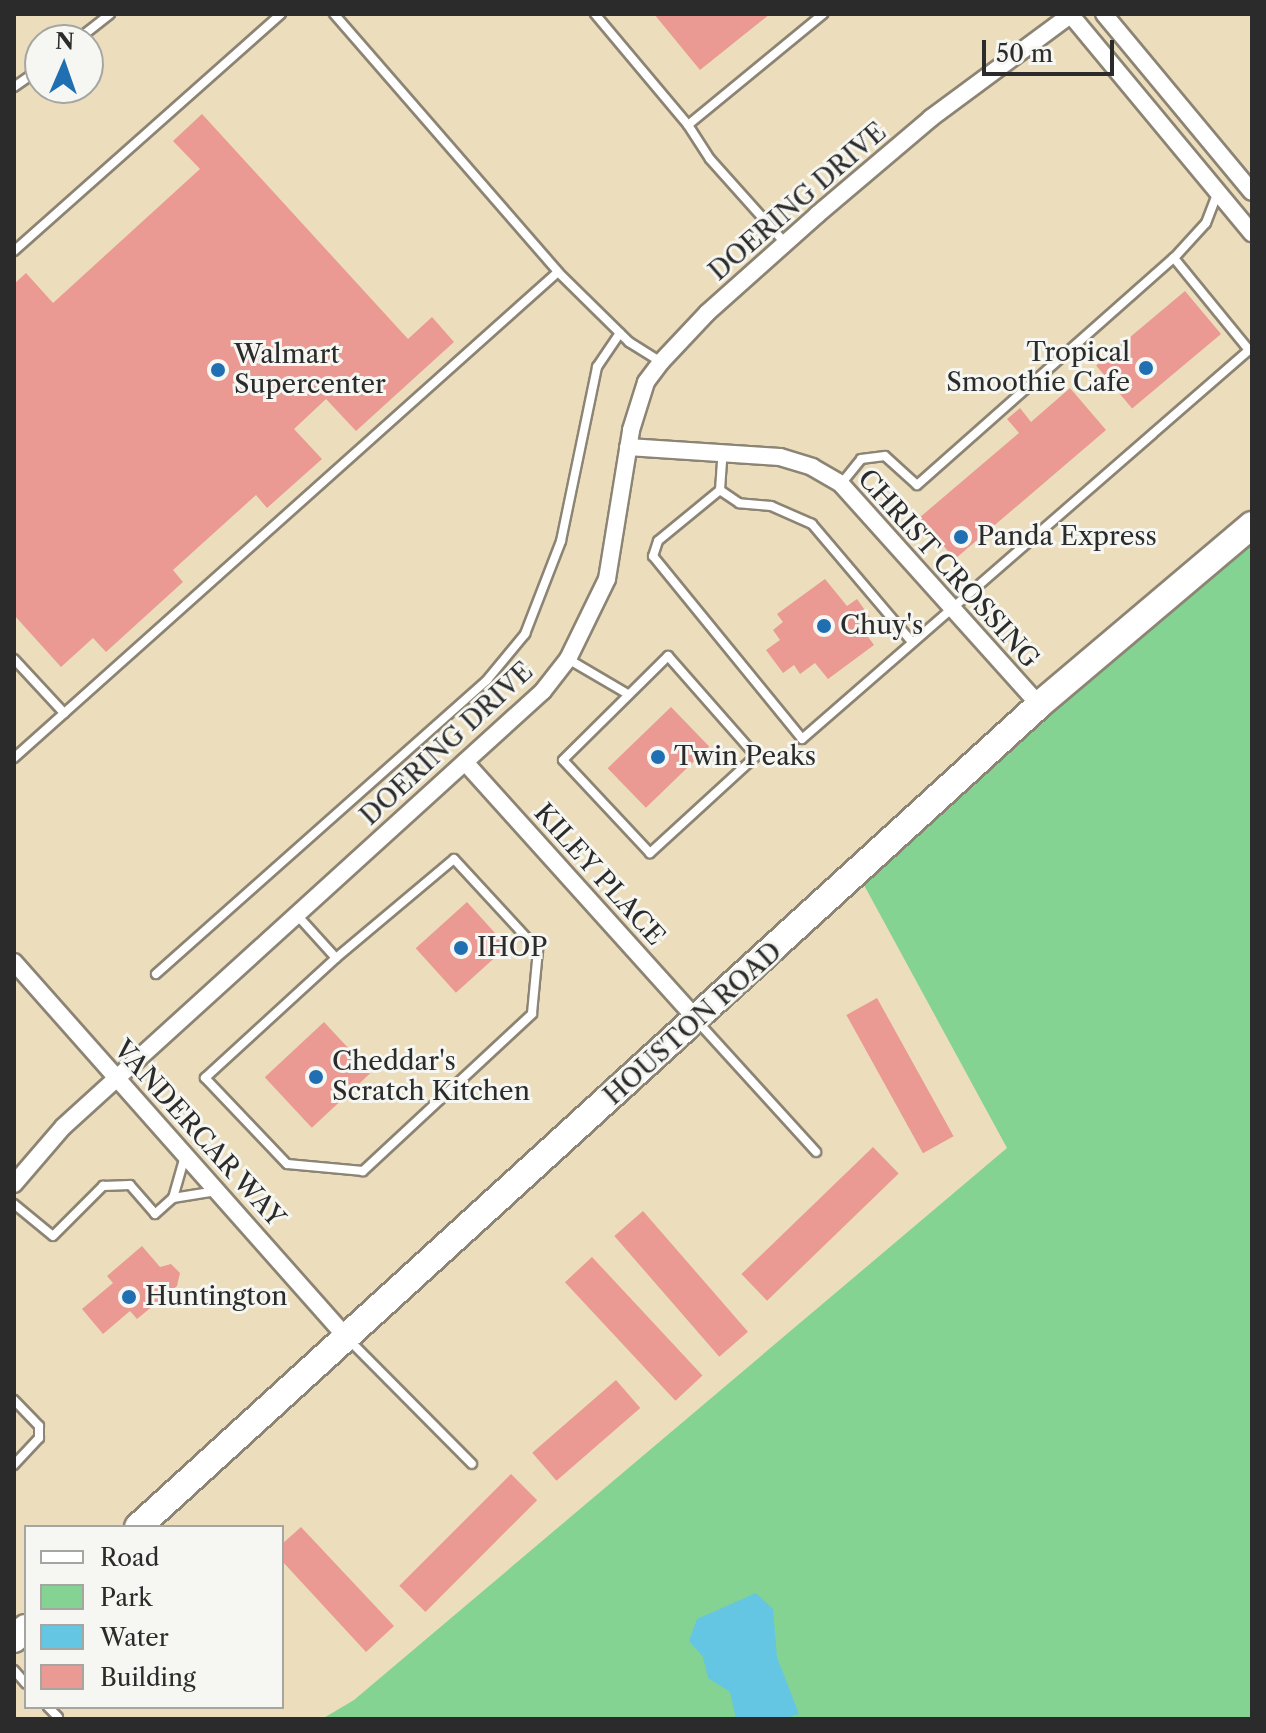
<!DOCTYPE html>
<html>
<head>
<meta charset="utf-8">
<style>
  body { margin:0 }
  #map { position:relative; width:1266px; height:1733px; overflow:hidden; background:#ecdebc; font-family:"Libre Caslon Text",serif }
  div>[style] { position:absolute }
  .green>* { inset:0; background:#84d392 }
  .water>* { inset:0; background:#64c6e2 }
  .building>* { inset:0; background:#ea9a92; transform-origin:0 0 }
  .roads { filter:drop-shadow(2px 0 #8c8474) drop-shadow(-2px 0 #8c8474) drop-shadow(0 2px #8c8474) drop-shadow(0 -2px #8c8474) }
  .service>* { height:8px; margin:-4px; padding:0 4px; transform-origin:4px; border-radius:4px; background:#fff }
  .minor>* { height:16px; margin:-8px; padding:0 8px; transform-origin:8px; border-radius:8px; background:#fff }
  .primary>* { height:26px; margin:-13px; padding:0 13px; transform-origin:13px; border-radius:13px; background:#fff }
  .dots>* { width:22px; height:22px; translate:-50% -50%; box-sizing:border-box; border:4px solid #f6f6f2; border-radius:50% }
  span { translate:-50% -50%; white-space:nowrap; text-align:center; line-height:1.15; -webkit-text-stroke:6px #f6f6f2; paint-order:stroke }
  .street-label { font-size:26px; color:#2b2b2b }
  .poi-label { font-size:26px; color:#2b2b2b }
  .right { translate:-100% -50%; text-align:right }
  .left { translate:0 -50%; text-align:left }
  .frame { position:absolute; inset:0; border:16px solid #2b2b2b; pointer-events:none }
  .legend { position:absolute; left:24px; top:1525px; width:260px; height:184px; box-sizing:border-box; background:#f6f6f2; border:2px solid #a5a5a2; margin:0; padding:10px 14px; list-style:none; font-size:24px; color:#2b2b2b }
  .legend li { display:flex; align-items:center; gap:16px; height:40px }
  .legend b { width:40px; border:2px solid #a5a5a2 }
  .north { position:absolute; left:24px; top:24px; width:80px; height:80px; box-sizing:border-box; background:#f6f6f2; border:2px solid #a5a5a2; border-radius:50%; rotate:2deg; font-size:22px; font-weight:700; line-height:32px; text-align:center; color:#2b2b2b }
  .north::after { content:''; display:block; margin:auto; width:28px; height:36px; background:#1f6fb2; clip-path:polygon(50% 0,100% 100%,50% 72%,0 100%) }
  .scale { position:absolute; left:982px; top:40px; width:132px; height:36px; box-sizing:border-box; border:4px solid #2b2b2b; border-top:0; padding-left:10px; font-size:24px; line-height:28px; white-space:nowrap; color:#2b2b2b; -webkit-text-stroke:6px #f6f6f2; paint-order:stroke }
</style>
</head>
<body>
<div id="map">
  <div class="green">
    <div style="clip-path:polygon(1252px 525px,1252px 1719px,322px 1719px,354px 1700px,1007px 1148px,858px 874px)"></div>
  </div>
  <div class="water">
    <div style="clip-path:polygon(756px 1593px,773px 1609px,777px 1657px,799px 1714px,783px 1719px,736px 1719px,730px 1692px,708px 1678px,703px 1657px,689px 1641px,697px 1619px)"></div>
  </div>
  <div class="building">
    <div style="clip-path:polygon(654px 14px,770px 14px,700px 70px)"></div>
    <div style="clip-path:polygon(202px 114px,408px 339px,432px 317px,454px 342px,356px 431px,326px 399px,294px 429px,322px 459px,267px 508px,256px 495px,173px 570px,183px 582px,106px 652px,93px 638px,61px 667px,14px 615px,14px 284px,26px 273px,53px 303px,200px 169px,173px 141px)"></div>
    <div style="left:1185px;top:291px;width:56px;height:116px;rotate:50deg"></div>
    <div style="clip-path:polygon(1070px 388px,1106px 430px,955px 559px,919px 518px,1019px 433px,1007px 419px,1020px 408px,1031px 422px)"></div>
    <div style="clip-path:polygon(825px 579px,847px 606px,857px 599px,874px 623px,864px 631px,874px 645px,828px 679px,815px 663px,800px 674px,794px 665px,783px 673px,766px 650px,780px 640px,773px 630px,783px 622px,777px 614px)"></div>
    <div style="left:671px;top:707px;width:55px;height:88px;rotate:46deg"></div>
    <div style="left:467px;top:902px;width:60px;height:69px;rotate:48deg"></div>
    <div style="left:877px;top:998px;width:158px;height:35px;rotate:61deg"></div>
    <div style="left:324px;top:1022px;width:69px;height:81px;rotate:47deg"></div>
    <div style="left:873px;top:1147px;width:37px;height:183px;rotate:46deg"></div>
    <div style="left:643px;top:1211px;width:160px;height:38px;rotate:49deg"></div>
    <div style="clip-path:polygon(142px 1246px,160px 1267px,171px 1264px,180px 1273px,177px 1286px,137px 1319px,130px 1311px,103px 1334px,82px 1309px,113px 1283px,107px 1276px)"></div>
    <div style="left:592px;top:1257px;width:162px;height:37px;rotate:47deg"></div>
    <div style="left:616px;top:1380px;width:37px;height:111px;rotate:49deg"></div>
    <div style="left:511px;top:1474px;width:37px;height:158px;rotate:45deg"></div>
    <div style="clip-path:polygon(301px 1527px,394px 1626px,366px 1652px,282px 1561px,282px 1544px)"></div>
  </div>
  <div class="roads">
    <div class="service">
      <div style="left:334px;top:14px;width:342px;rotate:49deg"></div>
      <div style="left:558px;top:272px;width:100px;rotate:44.6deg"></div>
      <div style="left:629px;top:342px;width:38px;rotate:32deg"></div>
      <div style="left:595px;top:14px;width:145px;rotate:50deg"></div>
      <div style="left:688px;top:125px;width:40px;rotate:57.1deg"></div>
      <div style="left:710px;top:159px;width:113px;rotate:48.2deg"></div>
      <div style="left:77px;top:40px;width:42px;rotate:-38.2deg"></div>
      <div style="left:14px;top:87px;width:32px;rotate:-35deg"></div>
      <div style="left:688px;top:125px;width:175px;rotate:-39.4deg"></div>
      <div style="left:14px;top:251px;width:357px;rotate:-41.6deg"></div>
      <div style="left:841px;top:484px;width:32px;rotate:-51deg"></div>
      <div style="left:861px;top:459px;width:24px;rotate:-7deg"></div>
      <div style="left:885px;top:456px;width:43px;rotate:42.2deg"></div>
      <div style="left:917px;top:485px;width:343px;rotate:-41.5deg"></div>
      <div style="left:1174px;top:258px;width:47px;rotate:-47.6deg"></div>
      <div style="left:1206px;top:223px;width:33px;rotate:-69deg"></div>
      <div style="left:720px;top:490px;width:39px;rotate:-86deg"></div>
      <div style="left:912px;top:642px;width:155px;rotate:-130.3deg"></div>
      <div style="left:812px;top:524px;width:45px;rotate:-156.3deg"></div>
      <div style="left:771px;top:506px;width:32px;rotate:-175deg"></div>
      <div style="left:739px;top:503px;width:23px;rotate:-146deg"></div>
      <div style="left:720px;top:490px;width:80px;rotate:140.6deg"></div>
      <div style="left:658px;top:541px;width:16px;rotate:108deg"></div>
      <div style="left:653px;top:556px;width:236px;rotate:50.8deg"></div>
      <div style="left:802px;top:739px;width:593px;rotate:-41.03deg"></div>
      <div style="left:1249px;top:350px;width:119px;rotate:-129.2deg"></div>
      <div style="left:668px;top:656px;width:133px;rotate:48.7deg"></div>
      <div style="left:756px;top:756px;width:144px;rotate:137.5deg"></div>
      <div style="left:650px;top:853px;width:127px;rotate:-133.1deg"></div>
      <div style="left:563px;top:760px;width:148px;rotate:-44.7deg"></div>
      <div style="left:14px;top:659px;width:74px;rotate:47.2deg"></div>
      <div style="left:568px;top:659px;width:67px;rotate:30.4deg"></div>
      <div style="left:14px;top:758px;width:729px;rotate:-41.78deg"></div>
      <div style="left:454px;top:859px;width:124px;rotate:47.3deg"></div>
      <div style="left:538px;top:950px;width:64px;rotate:95.4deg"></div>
      <div style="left:532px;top:1014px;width:231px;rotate:137.1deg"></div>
      <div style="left:363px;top:1171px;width:76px;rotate:-174.7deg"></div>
      <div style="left:287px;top:1164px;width:119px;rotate:-133.6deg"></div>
      <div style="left:205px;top:1078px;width:178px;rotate:-42.5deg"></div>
      <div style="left:336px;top:958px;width:154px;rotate:-40deg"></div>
      <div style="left:297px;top:915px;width:58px;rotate:47.8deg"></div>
      <div style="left:156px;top:974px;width:443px;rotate:-41.6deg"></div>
      <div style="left:487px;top:680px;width:60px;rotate:-50.4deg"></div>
      <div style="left:525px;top:634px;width:100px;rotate:-68.8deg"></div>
      <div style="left:561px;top:541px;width:178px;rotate:-78.3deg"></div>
      <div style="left:597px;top:367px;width:41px;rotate:-55.9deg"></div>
      <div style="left:697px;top:1021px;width:177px;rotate:47.7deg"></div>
      <div style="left:173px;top:1198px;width:44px;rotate:-74.1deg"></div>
      <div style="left:14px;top:1204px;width:50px;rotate:39.4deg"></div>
      <div style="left:53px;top:1236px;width:71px;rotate:-45deg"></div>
      <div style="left:103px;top:1186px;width:27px;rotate:-2deg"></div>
      <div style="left:130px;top:1185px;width:38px;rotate:49deg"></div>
      <div style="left:155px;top:1214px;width:24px;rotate:-42deg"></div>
      <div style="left:173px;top:1198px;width:44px;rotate:-9.2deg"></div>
      <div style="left:350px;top:1341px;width:173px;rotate:45.2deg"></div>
      <div style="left:14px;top:1400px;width:36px;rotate:46deg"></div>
      <div style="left:39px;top:1426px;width:12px;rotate:90deg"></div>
      <div style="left:39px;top:1438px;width:37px;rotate:133deg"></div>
      <div style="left:14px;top:1670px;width:18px;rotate:49deg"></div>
      <div style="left:48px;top:1707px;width:14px;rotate:45deg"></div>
    </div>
    <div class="minor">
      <div style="left:1070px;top:14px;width:285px;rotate:50.3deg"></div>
      <div style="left:1104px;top:14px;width:231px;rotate:50.3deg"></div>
      <div style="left:628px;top:447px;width:152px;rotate:3.8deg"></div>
      <div style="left:780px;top:457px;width:34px;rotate:17deg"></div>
      <div style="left:812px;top:467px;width:34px;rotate:30deg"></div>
      <div style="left:841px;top:484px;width:297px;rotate:48.1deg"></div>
      <div style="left:465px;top:762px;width:347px;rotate:48deg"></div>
      <div style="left:14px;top:962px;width:502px;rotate:48.47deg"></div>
      <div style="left:14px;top:1184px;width:75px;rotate:-49.3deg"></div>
      <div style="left:63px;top:1127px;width:648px;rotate:-42.25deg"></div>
      <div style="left:543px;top:691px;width:41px;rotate:-52deg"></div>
      <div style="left:568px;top:659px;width:89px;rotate:-64deg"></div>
      <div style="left:607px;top:579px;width:151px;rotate:-80.8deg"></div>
      <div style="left:631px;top:430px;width:50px;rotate:-72.6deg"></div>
      <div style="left:646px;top:382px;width:25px;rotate:-53deg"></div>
      <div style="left:661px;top:362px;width:67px;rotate:-46.8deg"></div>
      <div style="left:707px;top:313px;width:149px;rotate:-41.7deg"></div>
      <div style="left:818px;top:214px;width:148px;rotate:-40.3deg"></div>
      <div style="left:931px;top:118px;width:173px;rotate:-36.5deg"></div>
    </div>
    <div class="primary">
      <div style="left:138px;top:1527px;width:1220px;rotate:-42.37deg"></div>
      <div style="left:1039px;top:705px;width:279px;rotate:-40.2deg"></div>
      <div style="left:14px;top:1639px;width:16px;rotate:-43deg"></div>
    </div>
  </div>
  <div class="dots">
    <div style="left:1146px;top:368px;background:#1f6fb2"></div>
    <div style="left:218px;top:370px;background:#1f6fb2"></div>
    <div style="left:961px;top:537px;background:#1f6fb2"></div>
    <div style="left:824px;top:626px;background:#1f6fb2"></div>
    <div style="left:658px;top:757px;background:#1f6fb2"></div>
    <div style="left:461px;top:948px;background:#1f6fb2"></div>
    <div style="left:316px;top:1077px;background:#1f6fb2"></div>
    <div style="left:129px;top:1297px;background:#1f6fb2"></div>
  </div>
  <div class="street-label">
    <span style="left:798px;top:202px;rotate:-41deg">DOERING DRIVE</span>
    <span style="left:948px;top:569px;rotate:48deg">CHRIST CROSSING</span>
    <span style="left:447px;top:744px;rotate:-43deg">DOERING DRIVE</span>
    <span style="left:599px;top:875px;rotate:48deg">KILEY PLACE</span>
    <span style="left:693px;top:1024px;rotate:-42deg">HOUSTON ROAD</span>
    <span style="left:199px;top:1134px;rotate:48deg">VANDERCAR WAY</span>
  </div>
  <div class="poi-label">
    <span class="right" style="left:1130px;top:368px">Tropical<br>Smoothie Cafe</span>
    <span class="left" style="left:234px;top:370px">Walmart<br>Supercenter</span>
    <span class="left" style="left:977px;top:537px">Panda Express</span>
    <span class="left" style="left:840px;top:626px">Chuy's</span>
    <span class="left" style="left:674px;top:757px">Twin Peaks</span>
    <span class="left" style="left:477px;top:948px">IHOP</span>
    <span class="left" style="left:332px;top:1077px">Cheddar's<br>Scratch Kitchen</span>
    <span class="left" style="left:145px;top:1297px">Huntington</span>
  </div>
  <div class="frame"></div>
  <ul class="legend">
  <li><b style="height:10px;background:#fff"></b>Road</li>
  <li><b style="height:22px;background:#84d392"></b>Park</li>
  <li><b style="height:22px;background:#64c6e2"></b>Water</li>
  <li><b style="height:22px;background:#ea9a92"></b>Building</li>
  </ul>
  <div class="north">N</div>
  <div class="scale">50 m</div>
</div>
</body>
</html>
